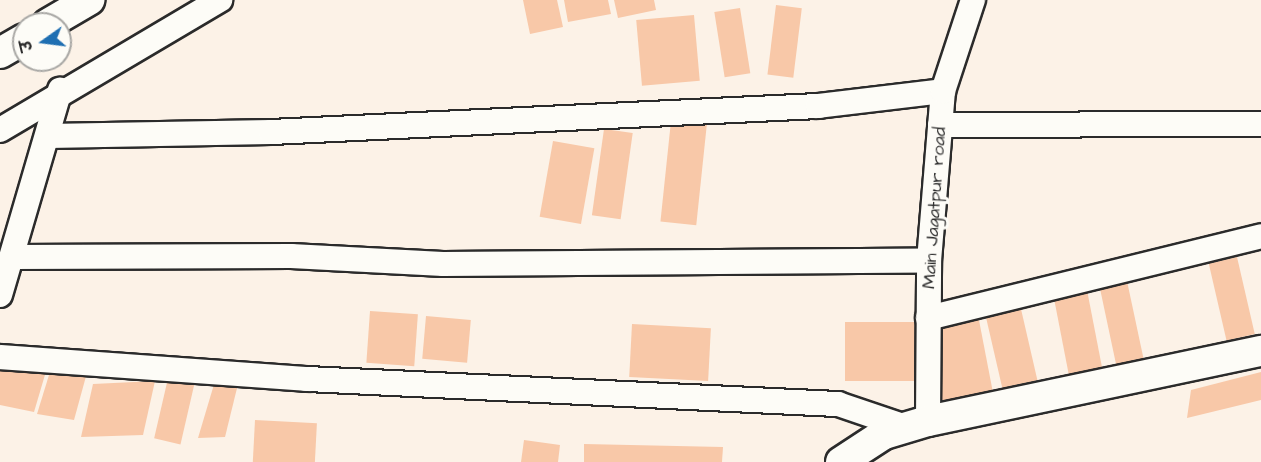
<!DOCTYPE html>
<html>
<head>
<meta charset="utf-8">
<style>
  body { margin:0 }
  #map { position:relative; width:1261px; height:462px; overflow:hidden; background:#fcf2e7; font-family:"Architects Daughter","Playpen Sans Deva",sans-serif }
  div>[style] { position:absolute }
  .building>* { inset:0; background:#f8c8a8; transform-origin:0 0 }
  .roads { filter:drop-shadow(2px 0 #2b2b2b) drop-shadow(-2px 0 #2b2b2b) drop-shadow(0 2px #2b2b2b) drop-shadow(0 -2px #2b2b2b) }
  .minor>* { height:24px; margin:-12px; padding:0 12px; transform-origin:12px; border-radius:12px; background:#fdfcf7 }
  .tertiary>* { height:30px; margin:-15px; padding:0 15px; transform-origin:15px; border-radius:15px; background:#fdfcf7 }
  span { translate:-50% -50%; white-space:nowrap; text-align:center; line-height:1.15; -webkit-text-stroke:6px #fdfcf7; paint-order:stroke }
  .street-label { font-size:18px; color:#2b2b2b }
  .north { position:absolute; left:12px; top:12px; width:60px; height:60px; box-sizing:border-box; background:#fdfcf7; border:2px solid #a9a8a5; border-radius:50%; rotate:256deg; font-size:16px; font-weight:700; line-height:24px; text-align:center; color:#2b2b2b }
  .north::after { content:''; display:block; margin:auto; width:21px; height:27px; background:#1f6fb2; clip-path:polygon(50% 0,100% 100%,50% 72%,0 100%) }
</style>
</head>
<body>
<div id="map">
  <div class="building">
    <div style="clip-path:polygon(523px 0,557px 0,563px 27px,530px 34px)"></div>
    <div style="clip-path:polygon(564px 0,608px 0,611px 14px,568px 22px)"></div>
    <div style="clip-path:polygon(614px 0,654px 0,656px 10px,618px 18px)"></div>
    <div style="left:776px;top:5px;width:26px;height:70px;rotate:7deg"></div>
    <div style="left:740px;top:8px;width:66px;height:26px;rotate:81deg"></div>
    <div style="left:694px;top:15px;width:66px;height:58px;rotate:85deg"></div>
    <div style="left:671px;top:121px;width:36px;height:101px;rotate:6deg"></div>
    <div style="left:604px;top:129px;width:29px;height:87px;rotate:8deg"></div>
    <div style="left:553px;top:141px;width:42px;height:77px;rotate:10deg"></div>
    <div style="left:1237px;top:257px;width:79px;height:29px;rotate:77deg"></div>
    <div style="left:1127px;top:281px;width:86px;height:28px;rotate:78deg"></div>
    <div style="left:1087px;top:290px;width:87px;height:34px;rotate:79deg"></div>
    <div style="left:1021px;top:309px;width:73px;height:36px;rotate:77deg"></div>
    <div style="left:370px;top:311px;width:48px;height:52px;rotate:4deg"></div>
    <div style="clip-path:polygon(978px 315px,994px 398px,941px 414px,940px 322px)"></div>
    <div style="left:426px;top:316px;width:45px;height:43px;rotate:5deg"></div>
    <div style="left:845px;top:322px;width:71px;height:59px"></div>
    <div style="left:632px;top:324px;width:79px;height:53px;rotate:3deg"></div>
    <div style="clip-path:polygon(0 361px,47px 368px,34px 412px,0 405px)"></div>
    <div style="clip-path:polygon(53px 362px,88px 369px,74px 420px,37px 414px)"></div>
    <div style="clip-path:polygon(1261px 372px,1261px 400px,1187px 418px,1191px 390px)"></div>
    <div style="left:169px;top:374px;width:27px;height:66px;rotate:13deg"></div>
    <div style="clip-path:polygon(239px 380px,225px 437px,198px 438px,215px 381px)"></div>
    <div style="clip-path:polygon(155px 381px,143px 435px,81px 437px,93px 384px)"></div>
    <div style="left:255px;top:420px;width:62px;height:42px;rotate:3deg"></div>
    <div style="clip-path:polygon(524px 440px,560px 445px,558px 462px,521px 462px)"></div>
    <div style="clip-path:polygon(584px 444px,723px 447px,722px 462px,584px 462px)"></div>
  </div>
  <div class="roads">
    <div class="minor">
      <div style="left:940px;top:125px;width:321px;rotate:-0.2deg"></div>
      <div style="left:0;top:130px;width:256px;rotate:-30.6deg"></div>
      <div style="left:48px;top:136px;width:223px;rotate:-1deg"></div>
      <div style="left:271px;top:132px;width:548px;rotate:-2.72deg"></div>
      <div style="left:818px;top:106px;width:126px;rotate:-6.8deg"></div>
      <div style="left:12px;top:257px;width:279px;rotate:-0.2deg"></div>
      <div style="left:291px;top:256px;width:152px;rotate:3deg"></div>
      <div style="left:443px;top:264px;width:486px;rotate:-0.4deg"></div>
      <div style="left:0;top:295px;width:214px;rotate:-73.7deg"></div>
      <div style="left:928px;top:318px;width:343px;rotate:-13.8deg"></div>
      <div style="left:0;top:357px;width:308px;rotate:4.1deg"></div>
      <div style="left:307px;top:379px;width:532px;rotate:2.7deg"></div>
      <div style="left:838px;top:404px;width:72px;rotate:18.7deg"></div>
      <div style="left:928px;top:421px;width:160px;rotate:-89.6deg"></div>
      <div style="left:929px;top:261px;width:171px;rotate:-85.3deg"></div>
      <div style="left:943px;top:91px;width:96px;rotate:-71.8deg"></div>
    </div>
    <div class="tertiary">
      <div style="left:48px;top:24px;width:48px;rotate:-30.3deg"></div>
      <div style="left:0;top:53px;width:28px;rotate:-30deg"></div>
      <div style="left:841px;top:462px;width:51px;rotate:-33.1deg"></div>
      <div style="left:884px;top:434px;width:46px;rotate:-16.5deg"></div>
      <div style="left:928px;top:421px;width:340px;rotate:-11.9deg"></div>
    </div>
  </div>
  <div class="street-label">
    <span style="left:935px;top:208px;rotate:-86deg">Main Jagatpur road</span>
  </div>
  <div class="north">उ</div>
</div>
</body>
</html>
